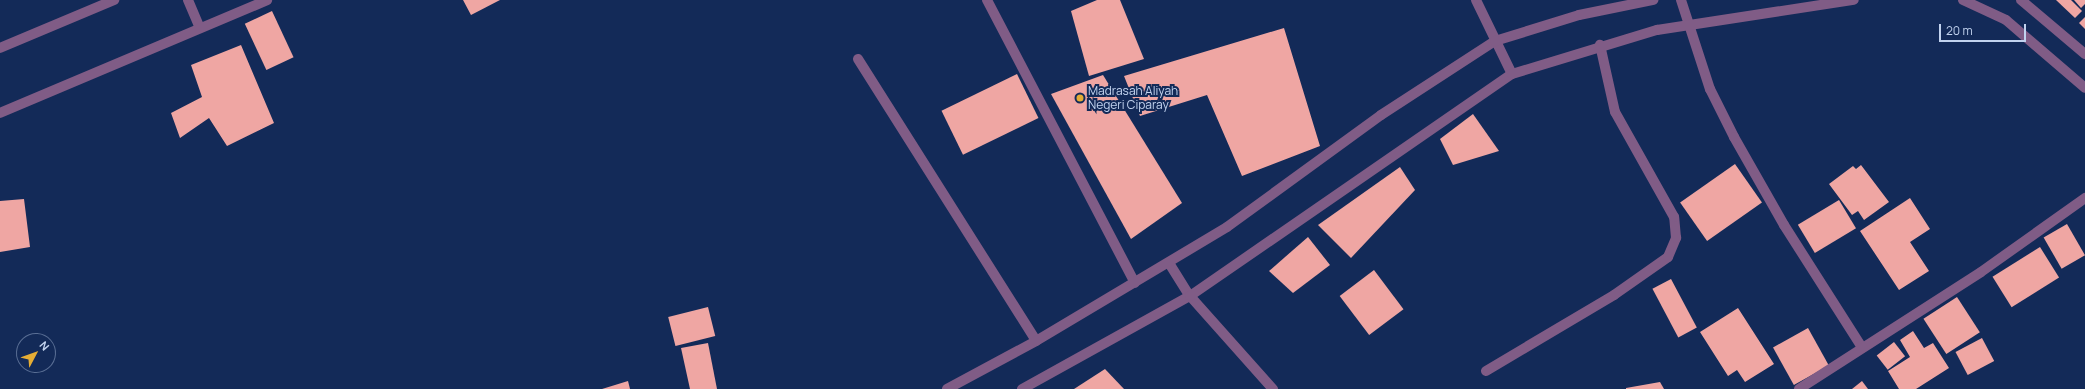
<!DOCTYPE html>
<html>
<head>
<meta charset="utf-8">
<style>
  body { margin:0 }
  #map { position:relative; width:2085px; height:389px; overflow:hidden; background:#132a58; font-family:Manrope,sans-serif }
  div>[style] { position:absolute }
  .building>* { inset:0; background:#efa6a3; transform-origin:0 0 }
  .minor>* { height:10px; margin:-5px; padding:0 5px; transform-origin:5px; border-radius:5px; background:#805c86 }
  .dots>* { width:11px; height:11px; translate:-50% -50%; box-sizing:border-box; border:2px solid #132a58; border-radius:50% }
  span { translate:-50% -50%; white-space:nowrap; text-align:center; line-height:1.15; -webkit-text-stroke:4px #132a58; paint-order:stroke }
  .poi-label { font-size:12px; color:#c2d3ef }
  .left { translate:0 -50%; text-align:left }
  .north { position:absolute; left:16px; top:333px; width:40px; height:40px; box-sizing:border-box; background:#132a58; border:1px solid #596e94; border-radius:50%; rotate:49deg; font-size:11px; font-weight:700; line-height:16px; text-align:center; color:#c2d3ef }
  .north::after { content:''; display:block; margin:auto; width:14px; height:18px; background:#e5ad35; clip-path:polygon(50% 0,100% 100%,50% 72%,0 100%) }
  .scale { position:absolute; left:1939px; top:24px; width:87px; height:18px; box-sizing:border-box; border:2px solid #c2d3ef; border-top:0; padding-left:5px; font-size:12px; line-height:14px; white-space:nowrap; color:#c2d3ef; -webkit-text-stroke:3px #132a58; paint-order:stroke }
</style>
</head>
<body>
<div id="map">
  <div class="building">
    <div style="clip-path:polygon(463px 0,500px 0,471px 15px)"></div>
    <div style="clip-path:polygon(1097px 0,1120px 0,1144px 59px,1089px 76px,1071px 11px)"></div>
    <div style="clip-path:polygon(2056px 0,2071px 0,2082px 11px,2075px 18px)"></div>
    <div style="clip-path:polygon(2074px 0,2085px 0,2085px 4px,2081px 8px)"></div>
    <div style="left:272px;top:11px;width:51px;height:30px;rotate:65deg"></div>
    <div style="clip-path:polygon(2085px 17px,2085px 29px,2079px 23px)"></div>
    <div style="clip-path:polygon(1284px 28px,1320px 146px,1242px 176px,1207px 95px,1140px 116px,1124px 76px)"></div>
    <div style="clip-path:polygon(241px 45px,274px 123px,227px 146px,209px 118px,180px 138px,171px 113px,202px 97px,191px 65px)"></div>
    <div style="left:1017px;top:74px;width:49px;height:84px;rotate:64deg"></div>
    <div style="clip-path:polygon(1103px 75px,1182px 203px,1131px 239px,1051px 94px)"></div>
    <div style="clip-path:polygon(1473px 114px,1499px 151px,1453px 165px,1440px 139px)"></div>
    <div style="left:1735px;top:164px;width:47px;height:67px;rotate:55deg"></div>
    <div style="clip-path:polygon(1861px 165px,1889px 202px,1864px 220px,1858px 211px,1852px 215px,1829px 184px,1853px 166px,1856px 169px)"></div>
    <div style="clip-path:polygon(1400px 167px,1415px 190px,1351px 258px,1318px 225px)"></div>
    <div style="clip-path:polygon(1910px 198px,1930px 229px,1910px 242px,1929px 271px,1899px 290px,1860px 231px)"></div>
    <div style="clip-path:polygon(24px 199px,30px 247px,0 252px,0 201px)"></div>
    <div style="left:1839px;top:200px;width:33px;height:48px;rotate:59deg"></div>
    <div style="left:2067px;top:224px;width:36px;height:27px;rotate:60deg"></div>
    <div style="clip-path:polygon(1308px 237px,1330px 265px,1293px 293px,1269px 271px)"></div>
    <div style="left:2040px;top:247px;width:36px;height:56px;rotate:58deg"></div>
    <div style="left:1374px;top:270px;width:49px;height:43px;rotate:53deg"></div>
    <div style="left:1671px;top:279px;width:55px;height:21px;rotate:62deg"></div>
    <div style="left:1957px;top:297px;width:42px;height:40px;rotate:57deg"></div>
    <div style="left:708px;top:307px;width:30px;height:41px;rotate:76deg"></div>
    <div style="clip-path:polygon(1738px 308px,1774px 364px,1745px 382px,1737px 370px,1728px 376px,1700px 332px)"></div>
    <div style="left:1808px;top:328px;width:43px;height:40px;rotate:61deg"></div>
    <div style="clip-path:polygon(1913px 331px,1924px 348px,1933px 343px,1949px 368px,1916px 389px,1899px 389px,1888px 371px,1910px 357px,1900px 340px)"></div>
    <div style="left:1982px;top:338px;width:26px;height:30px;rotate:62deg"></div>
    <div style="left:1894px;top:342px;width:18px;height:22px;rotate:52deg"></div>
    <div style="clip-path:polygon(708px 343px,717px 389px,690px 389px,681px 348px)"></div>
    <div style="clip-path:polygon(1105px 369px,1124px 389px,1074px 389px)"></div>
    <div style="clip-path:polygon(628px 381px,630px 389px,602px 389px)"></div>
    <div style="clip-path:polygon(1862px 381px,1868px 389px,1852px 389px)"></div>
    <div style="clip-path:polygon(1660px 382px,1664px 389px,1626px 389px,1626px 388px)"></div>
  </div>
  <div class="minor">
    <div style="left:188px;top:0;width:30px;rotate:67deg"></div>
    <div style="left:987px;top:0;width:319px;rotate:62.4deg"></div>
    <div style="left:1476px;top:0;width:82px;rotate:64.1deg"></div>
    <div style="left:1681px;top:0;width:94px;rotate:72deg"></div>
    <div style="left:1710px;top:89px;width:54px;rotate:63.4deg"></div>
    <div style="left:1734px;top:137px;width:101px;rotate:60.4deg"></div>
    <div style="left:1784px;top:225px;width:143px;rotate:57.5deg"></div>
    <div style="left:1963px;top:0;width:47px;rotate:24.9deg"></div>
    <div style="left:2006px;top:20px;width:104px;rotate:40.7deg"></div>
    <div style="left:2021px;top:0;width:84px;rotate:40.2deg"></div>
    <div style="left:0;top:48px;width:124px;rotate:-22.8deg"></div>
    <div style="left:858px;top:59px;width:333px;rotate:57.7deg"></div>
    <div style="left:0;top:113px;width:290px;rotate:-22.9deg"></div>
    <div style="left:1169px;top:263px;width:39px;rotate:58deg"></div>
    <div style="left:1190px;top:296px;width:125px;rotate:48.3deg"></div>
    <div style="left:1486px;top:371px;width:149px;rotate:-30.7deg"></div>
    <div style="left:1614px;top:295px;width:66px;rotate:-35.1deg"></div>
    <div style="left:1668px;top:257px;width:21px;rotate:-67deg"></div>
    <div style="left:1676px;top:238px;width:21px;rotate:-95deg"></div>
    <div style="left:1674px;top:217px;width:120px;rotate:-119.3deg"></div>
    <div style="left:1615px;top:112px;width:69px;rotate:-102.6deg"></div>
    <div style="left:947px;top:389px;width:101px;rotate:-28.3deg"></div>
    <div style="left:1036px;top:341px;width:222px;rotate:-30.8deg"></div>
    <div style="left:1227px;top:227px;width:190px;rotate:-36deg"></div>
    <div style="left:1381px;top:115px;width:136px;rotate:-33deg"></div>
    <div style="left:1495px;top:41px;width:88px;rotate:-17.2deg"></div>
    <div style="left:1579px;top:15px;width:76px;rotate:-11.5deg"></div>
    <div style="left:1022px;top:389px;width:192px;rotate:-29deg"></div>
    <div style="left:1190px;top:296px;width:391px;rotate:-34.6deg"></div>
    <div style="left:1512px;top:74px;width:152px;rotate:-16.9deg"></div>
    <div style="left:1657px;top:30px;width:199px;rotate:-8.7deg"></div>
    <div style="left:1799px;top:389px;width:216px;rotate:-32.7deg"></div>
    <div style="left:1981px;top:272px;width:128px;rotate:-35.4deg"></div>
  </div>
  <div class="dots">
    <div style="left:1080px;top:98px;background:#e5ad35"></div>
  </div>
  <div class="poi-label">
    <span class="left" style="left:1088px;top:98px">Madrasah Aliyah<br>Negeri Ciparay</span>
  </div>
  <div class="north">N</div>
  <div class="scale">20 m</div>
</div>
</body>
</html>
